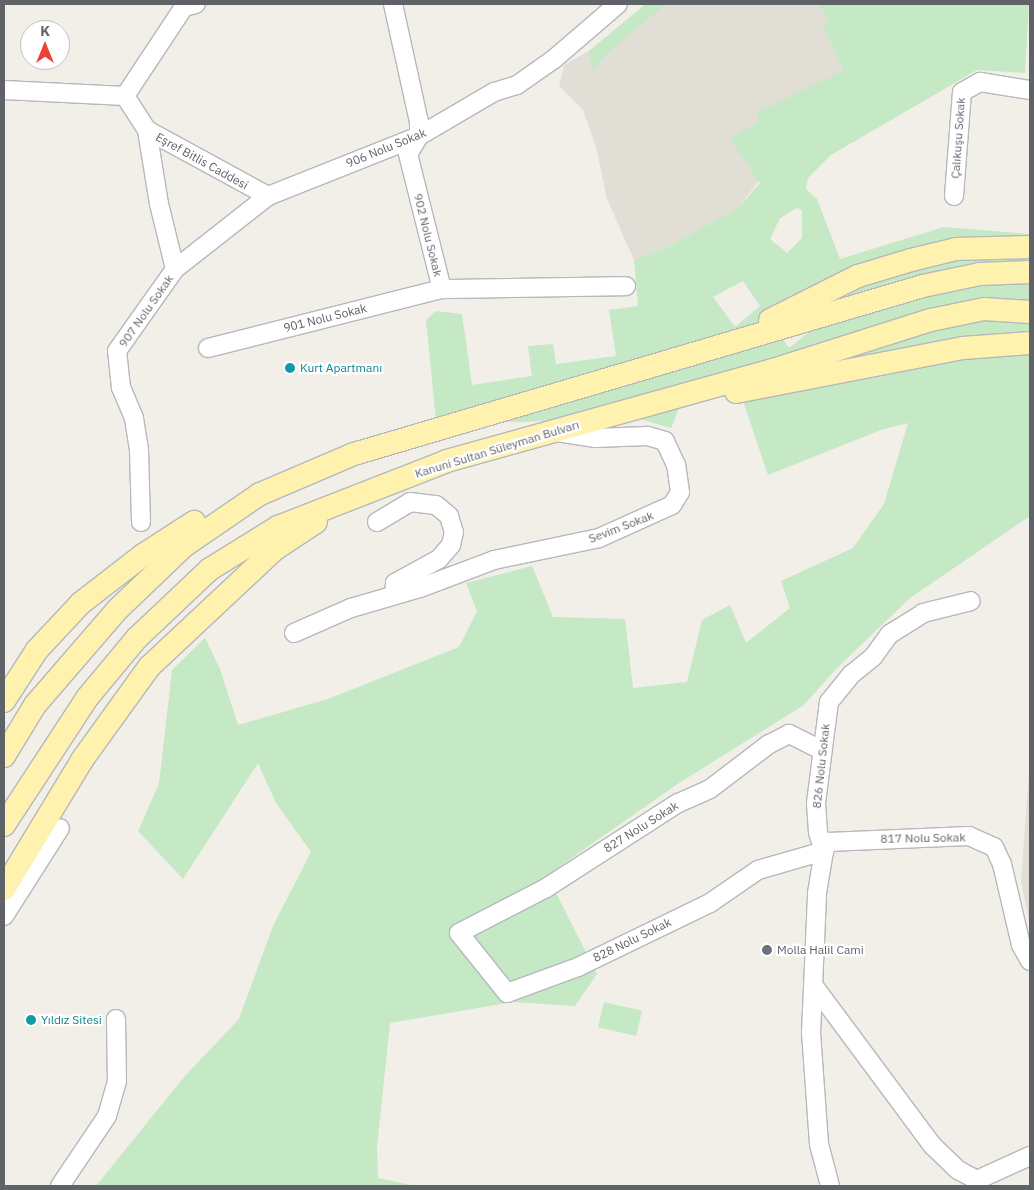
<!DOCTYPE html>
<html>
<head>
<meta charset="utf-8">
<style>
  body { margin:0 }
  #map { position:relative; width:1034px; height:1190px; overflow:hidden; background:#f1efe8; font-family:"IBM Plex Sans",sans-serif }
  div>[style] { position:absolute }
  .education>* { inset:0; background:#e1ded6 }
  .green>* { inset:0; background:#c5e8c5; transform-origin:0 0 }
  .roads { filter:drop-shadow(1px 0 #b5b8bc) drop-shadow(-1px 0 #b5b8bc) drop-shadow(0 1px #b5b8bc) drop-shadow(0 -1px #b5b8bc) }
  .minor>* { height:18px; margin:-9px; padding:0 9px; transform-origin:9px; border-radius:9px; background:#fff }
  .major>* { height:22px; margin:-11px; padding:0 11px; transform-origin:11px; border-radius:11px; background:#fff2af }
  .dots>* { width:14px; height:14px; translate:-50% -50%; box-sizing:border-box; border:2px solid #fff; border-radius:50% }
  span { translate:-50% -50%; white-space:nowrap; text-align:center; line-height:1.15; -webkit-text-stroke:4.5px #fff; paint-order:stroke }
  .street-label { font-size:12px; color:#5f6368 }
  .culture-label { font-size:12px; color:#0d838f }
  .left { translate:0 -50%; text-align:left }
  .worship-label { font-size:12px; color:#5b616d }
  .frame { position:absolute; inset:0; border:5px solid #5f6368; pointer-events:none }
  .north { position:absolute; left:20px; top:20px; width:50px; height:50px; box-sizing:border-box; background:#fff; border:1px solid #bfc1c3; border-radius:50%; rotate:0deg; font-size:14px; font-weight:700; line-height:20px; text-align:center; color:#5f6368 }
  .north::after { content:''; display:block; margin:auto; width:18px; height:22px; background:#ea4335; clip-path:polygon(50% 0,100% 100%,50% 72%,0 100%) }
</style>
</head>
<body>
<div id="map">
  <div class="education">
    <div style="clip-path:polygon(646px 4px,842px 4px,844px 70px,738px 208px,665px 248px,634px 260px,607px 199px,596px 147px,583px 110px,559px 86px,564px 65px,589px 51px)"></div>
    <div style="clip-path:polygon(1030px 760px,1030px 926px,1021px 881px)"></div>
  </div>
  <div class="green">
    <div style="clip-path:polygon(646px 4px,666px 4px,607px 54px,593px 70px,589px 51px)"></div>
    <div style="clip-path:polygon(evenodd,819px 4px,1029px 4px,1025px 73px,977px 70px,831px 155px,808px 178px,806px 189px,817px 199px,840px 259px,944px 227px,1030px 234px,1030px 516px,910px 598px,835px 670px,804px 705px,679px 783px,553px 871px,554px 889px,597px 974px,575px 1006px,513px 1002px,390px 1023px,377px 1147px,378px 1178px,416px 1186px,96px 1186px,184px 1077px,239px 1019px,273px 926px,311px 852px,276px 803px,258px 763px,183px 879px,138px 831px,159px 784px,172px 670px,205px 638px,220px 669px,238px 725px,328px 699px,459px 647px,477px 611px,466px 583px,532px 566px,553px 617px,625px 619px,633px 688px,687px 682px,702px 620px,730px 605px,746px 643px,790px 608px,781px 581px,853px 548px,884px 504px,908px 423px,881px 430px,768px 475px,739px 389px,682px 401px,671px 428px,630px 416px,523px 422px,436px 420px,426px 320px,436px 311px,462px 314px,472px 385px,532px 376px,528px 346px,553px 344px,556px 364px,616px 356px,609px 310px,638px 306px,634px 260px,665px 248px,738px 208px,760px 183px,730px 138px,759px 121px,756px 113px,844px 70px,823px 27px,830px 23px,819px 4px,797px 208px,802px 210px,802px 238px,787px 253px,770px 239px,780px 218px,797px 208px,819px 4px,743px 281px,760px 306px,735px 327px,713px 297px,743px 281px,819px 4px,770px 321px,823px 321px,789px 348px,770px 321px)"></div>
    <div style="left:604px;top:1002px;width:39px;height:26px;rotate:13deg"></div>
  </div>
  <div class="roads">
    <div class="minor">
      <div style="left:393px;top:4px;width:121px;rotate:77.6deg"></div>
      <div style="left:419px;top:122px;width:14px;rotate:90deg"></div>
      <div style="left:419px;top:136px;width:21px;rotate:121deg"></div>
      <div style="left:408px;top:154px;width:139px;rotate:75.9deg"></div>
      <div style="left:4px;top:90px;width:121px;rotate:2.8deg"></div>
      <div style="left:125px;top:96px;width:40px;rotate:57.1deg"></div>
      <div style="left:147px;top:130px;width:138px;rotate:28.6deg"></div>
      <div style="left:125px;top:96px;width:107px;rotate:-56.5deg"></div>
      <div style="left:184px;top:7px;width:12px;rotate:-14deg"></div>
      <div style="left:954px;top:196px;width:104px;rotate:-85.6deg"></div>
      <div style="left:962px;top:92px;width:21px;rotate:-29deg"></div>
      <div style="left:980px;top:82px;width:51px;rotate:9.1deg"></div>
      <div style="left:175px;top:269px;width:118px;rotate:-38.1deg"></div>
      <div style="left:268px;top:196px;width:162px;rotate:-21.7deg"></div>
      <div style="left:419px;top:136px;width:87px;rotate:-30.4deg"></div>
      <div style="left:494px;top:92px;width:24px;rotate:-17deg"></div>
      <div style="left:517px;top:85px;width:45px;rotate:-35.1deg"></div>
      <div style="left:554px;top:59px;width:84px;rotate:-40.7deg"></div>
      <div style="left:208px;top:348px;width:241px;rotate:-14.2deg"></div>
      <div style="left:442px;top:289px;width:184px;rotate:-0.9deg"></div>
      <div style="left:141px;top:522px;width:72px;rotate:-91.6deg"></div>
      <div style="left:139px;top:450px;width:32px;rotate:-99deg"></div>
      <div style="left:134px;top:418px;width:33px;rotate:-113deg"></div>
      <div style="left:121px;top:388px;width:37px;rotate:-96deg"></div>
      <div style="left:117px;top:351px;width:100px;rotate:-54.7deg"></div>
      <div style="left:175px;top:269px;width:67px;rotate:-103.8deg"></div>
      <div style="left:159px;top:204px;width:75px;rotate:-99.2deg"></div>
      <div style="left:377px;top:522px;width:39px;rotate:-31deg"></div>
      <div style="left:410px;top:502px;width:26px;rotate:7deg"></div>
      <div style="left:436px;top:505px;width:17px;rotate:40deg"></div>
      <div style="left:449px;top:516px;width:17px;rotate:73deg"></div>
      <div style="left:454px;top:532px;width:13px;rotate:103deg"></div>
      <div style="left:451px;top:545px;width:18px;rotate:131deg"></div>
      <div style="left:439px;top:559px;width:50px;rotate:151.4deg"></div>
      <div style="left:395px;top:583px;width:12px;rotate:95deg"></div>
      <div style="left:294px;top:633px;width:62px;rotate:-23.7deg"></div>
      <div style="left:351px;top:608px;width:72px;rotate:-16.2deg"></div>
      <div style="left:420px;top:588px;width:79px;rotate:-20.7deg"></div>
      <div style="left:494px;top:560px;width:107px;rotate:-11.8deg"></div>
      <div style="left:599px;top:538px;width:80px;rotate:-24.3deg"></div>
      <div style="left:672px;top:505px;width:15px;rotate:-58deg"></div>
      <div style="left:680px;top:492px;width:27px;rotate:-98deg"></div>
      <div style="left:676px;top:465px;width:26px;rotate:-115deg"></div>
      <div style="left:665px;top:441px;width:19px;rotate:-164deg"></div>
      <div style="left:647px;top:436px;width:51px;rotate:177.8deg"></div>
      <div style="left:596px;top:438px;width:40px;rotate:-171.5deg"></div>
      <div style="left:821px;top:750px;width:36px;rotate:-153deg"></div>
      <div style="left:789px;top:734px;width:22px;rotate:153deg"></div>
      <div style="left:769px;top:744px;width:74px;rotate:142.7deg"></div>
      <div style="left:710px;top:789px;width:35px;rotate:156deg"></div>
      <div style="left:678px;top:803px;width:157px;rotate:147.2deg"></div>
      <div style="left:546px;top:888px;width:98px;rotate:152.7deg"></div>
      <div style="left:459px;top:933px;width:77px;rotate:51.3deg"></div>
      <div style="left:507px;top:993px;width:76px;rotate:-20.1deg"></div>
      <div style="left:578px;top:967px;width:147px;rotate:-25.9deg"></div>
      <div style="left:710px;top:903px;width:58px;rotate:-34.5deg"></div>
      <div style="left:758px;top:870px;width:69px;rotate:-16.1deg"></div>
      <div style="left:824px;top:851px;width:10px;rotate:-66deg"></div>
      <div style="left:828px;top:842px;width:141px;rotate:-2.4deg"></div>
      <div style="left:969px;top:836px;width:27px;rotate:24deg"></div>
      <div style="left:994px;top:847px;width:19px;rotate:65deg"></div>
      <div style="left:1002px;top:864px;width:83px;rotate:76.8deg"></div>
      <div style="left:1021px;top:945px;width:18px;rotate:61deg"></div>
      <div style="left:4px;top:916px;width:104px;rotate:-57.5deg"></div>
      <div style="left:814px;top:986px;width:199px;rotate:53.4deg"></div>
      <div style="left:933px;top:1146px;width:35px;rotate:44deg"></div>
      <div style="left:958px;top:1170px;width:21px;rotate:28deg"></div>
      <div style="left:977px;top:1180px;width:58px;rotate:-24.4deg"></div>
      <div style="left:60px;top:1186px;width:84px;rotate:-56.1deg"></div>
      <div style="left:107px;top:1116px;width:35px;rotate:-74deg"></div>
      <div style="left:117px;top:1082px;width:63px;rotate:-90.9deg"></div>
      <div style="left:830px;top:1186px;width:43px;rotate:-104.7deg"></div>
      <div style="left:819px;top:1144px;width:111px;rotate:-94.1deg"></div>
      <div style="left:811px;top:1033px;width:140px;rotate:-87.5deg"></div>
      <div style="left:817px;top:893px;width:43px;rotate:-80.5deg"></div>
      <div style="left:824px;top:851px;width:20px;rotate:-108deg"></div>
      <div style="left:818px;top:832px;width:29px;rotate:-94deg"></div>
      <div style="left:816px;top:803px;width:102px;rotate:-82.7deg"></div>
      <div style="left:829px;top:702px;width:36px;rotate:-51deg"></div>
      <div style="left:852px;top:674px;width:27px;rotate:-39deg"></div>
      <div style="left:873px;top:657px;width:29px;rotate:-54deg"></div>
      <div style="left:890px;top:634px;width:39px;rotate:-32deg"></div>
      <div style="left:923px;top:613px;width:49px;rotate:-14deg"></div>
    </div>
    <div class="major">
      <div style="left:770px;top:320px;width:98px;rotate:-26.6deg"></div>
      <div style="left:858px;top:276px;width:55px;rotate:-16.8deg"></div>
      <div style="left:911px;top:260px;width:46px;rotate:-13.7deg"></div>
      <div style="left:956px;top:249px;width:74px;rotate:-1.5deg"></div>
      <div style="left:736px;top:392px;width:231px;rotate:-11deg"></div>
      <div style="left:963px;top:348px;width:67px;rotate:-4.3deg"></div>
      <div style="left:4px;top:701px;width:61px;rotate:-57.1deg"></div>
      <div style="left:37px;top:650px;width:64px;rotate:-46.9deg"></div>
      <div style="left:81px;top:603px;width:78px;rotate:-37.7deg"></div>
      <div style="left:143px;top:555px;width:61px;rotate:-32.9deg"></div>
      <div style="left:4px;top:756px;width:60px;rotate:-58.7deg"></div>
      <div style="left:35px;top:705px;width:127px;rotate:-49.2deg"></div>
      <div style="left:118px;top:609px;width:91px;rotate:-43.7deg"></div>
      <div style="left:184px;top:546px;width:92px;rotate:-34.4deg"></div>
      <div style="left:260px;top:494px;width:102px;rotate:-23.1deg"></div>
      <div style="left:354px;top:454px;width:593px;rotate:-16.45deg"></div>
      <div style="left:923px;top:286px;width:58px;rotate:-11.9deg"></div>
      <div style="left:980px;top:274px;width:50px;rotate:-2.3deg"></div>
      <div style="left:4px;top:825px;width:152px;rotate:-56.8deg"></div>
      <div style="left:87px;top:698px;width:78px;rotate:-50.2deg"></div>
      <div style="left:137px;top:638px;width:100px;rotate:-43.4deg"></div>
      <div style="left:210px;top:569px;width:80px;rotate:-31.7deg"></div>
      <div style="left:278px;top:527px;width:181px;rotate:-21.3deg"></div>
      <div style="left:447px;top:461px;width:338px;rotate:-15.6deg"></div>
      <div style="left:773px;top:370px;width:166px;rotate:-17.6deg"></div>
      <div style="left:931px;top:320px;width:54px;rotate:-11.7deg"></div>
      <div style="left:984px;top:309px;width:46px;rotate:3.7deg"></div>
      <div style="left:4px;top:889px;width:151px;rotate:-58.8deg"></div>
      <div style="left:82px;top:760px;width:115px;rotate:-54.2deg"></div>
      <div style="left:149px;top:667px;width:173px;rotate:-43.1deg"></div>
      <div style="left:275px;top:549px;width:49px;rotate:-33.4deg"></div>
    </div>
  </div>
  <div class="dots">
    <div style="left:290px;top:368px;background:#0f9aa8"></div>
    <div style="left:767px;top:950px;background:#6b7280"></div>
    <div style="left:31px;top:1020px;background:#0f9aa8"></div>
  </div>
  <div class="street-label">
    <span style="left:958px;top:138px;rotate:-86deg">Çalıkuşu Sokak</span>
    <span style="left:386px;top:148px;rotate:-22deg">906 Nolu Sokak</span>
    <span style="left:202px;top:161px;rotate:29deg">Eşref Bitlis Caddesi</span>
    <span style="left:428px;top:235px;rotate:76deg">902 Nolu Sokak</span>
    <span style="left:146px;top:311px;rotate:-55deg">907 Nolu Sokak</span>
    <span style="left:325px;top:318px;rotate:-14deg">901 Nolu Sokak</span>
    <span style="left:497px;top:449px;rotate:-17deg">Kanuni Sultan Süleyman Bulvarı</span>
    <span style="left:621px;top:527px;rotate:-21deg">Sevim Sokak</span>
    <span style="left:821px;top:766px;rotate:-84deg">826 Nolu Sokak</span>
    <span style="left:641px;top:827px;rotate:-32deg">827 Nolu Sokak</span>
    <span style="left:923px;top:838px;rotate:-1deg">817 Nolu Sokak</span>
    <span style="left:632px;top:940px;rotate:-26deg">828 Nolu Sokak</span>
  </div>
  <div class="culture-label">
    <span class="left" style="left:300px;top:368px">Kurt Apartmanı</span>
    <span class="left" style="left:41px;top:1020px">Yıldız Sitesi</span>
  </div>
  <div class="worship-label">
    <span class="left" style="left:777px;top:950px">Molla Halil Cami</span>
  </div>
  <div class="frame"></div>
  <div class="north">K</div>
</div>
</body>
</html>
